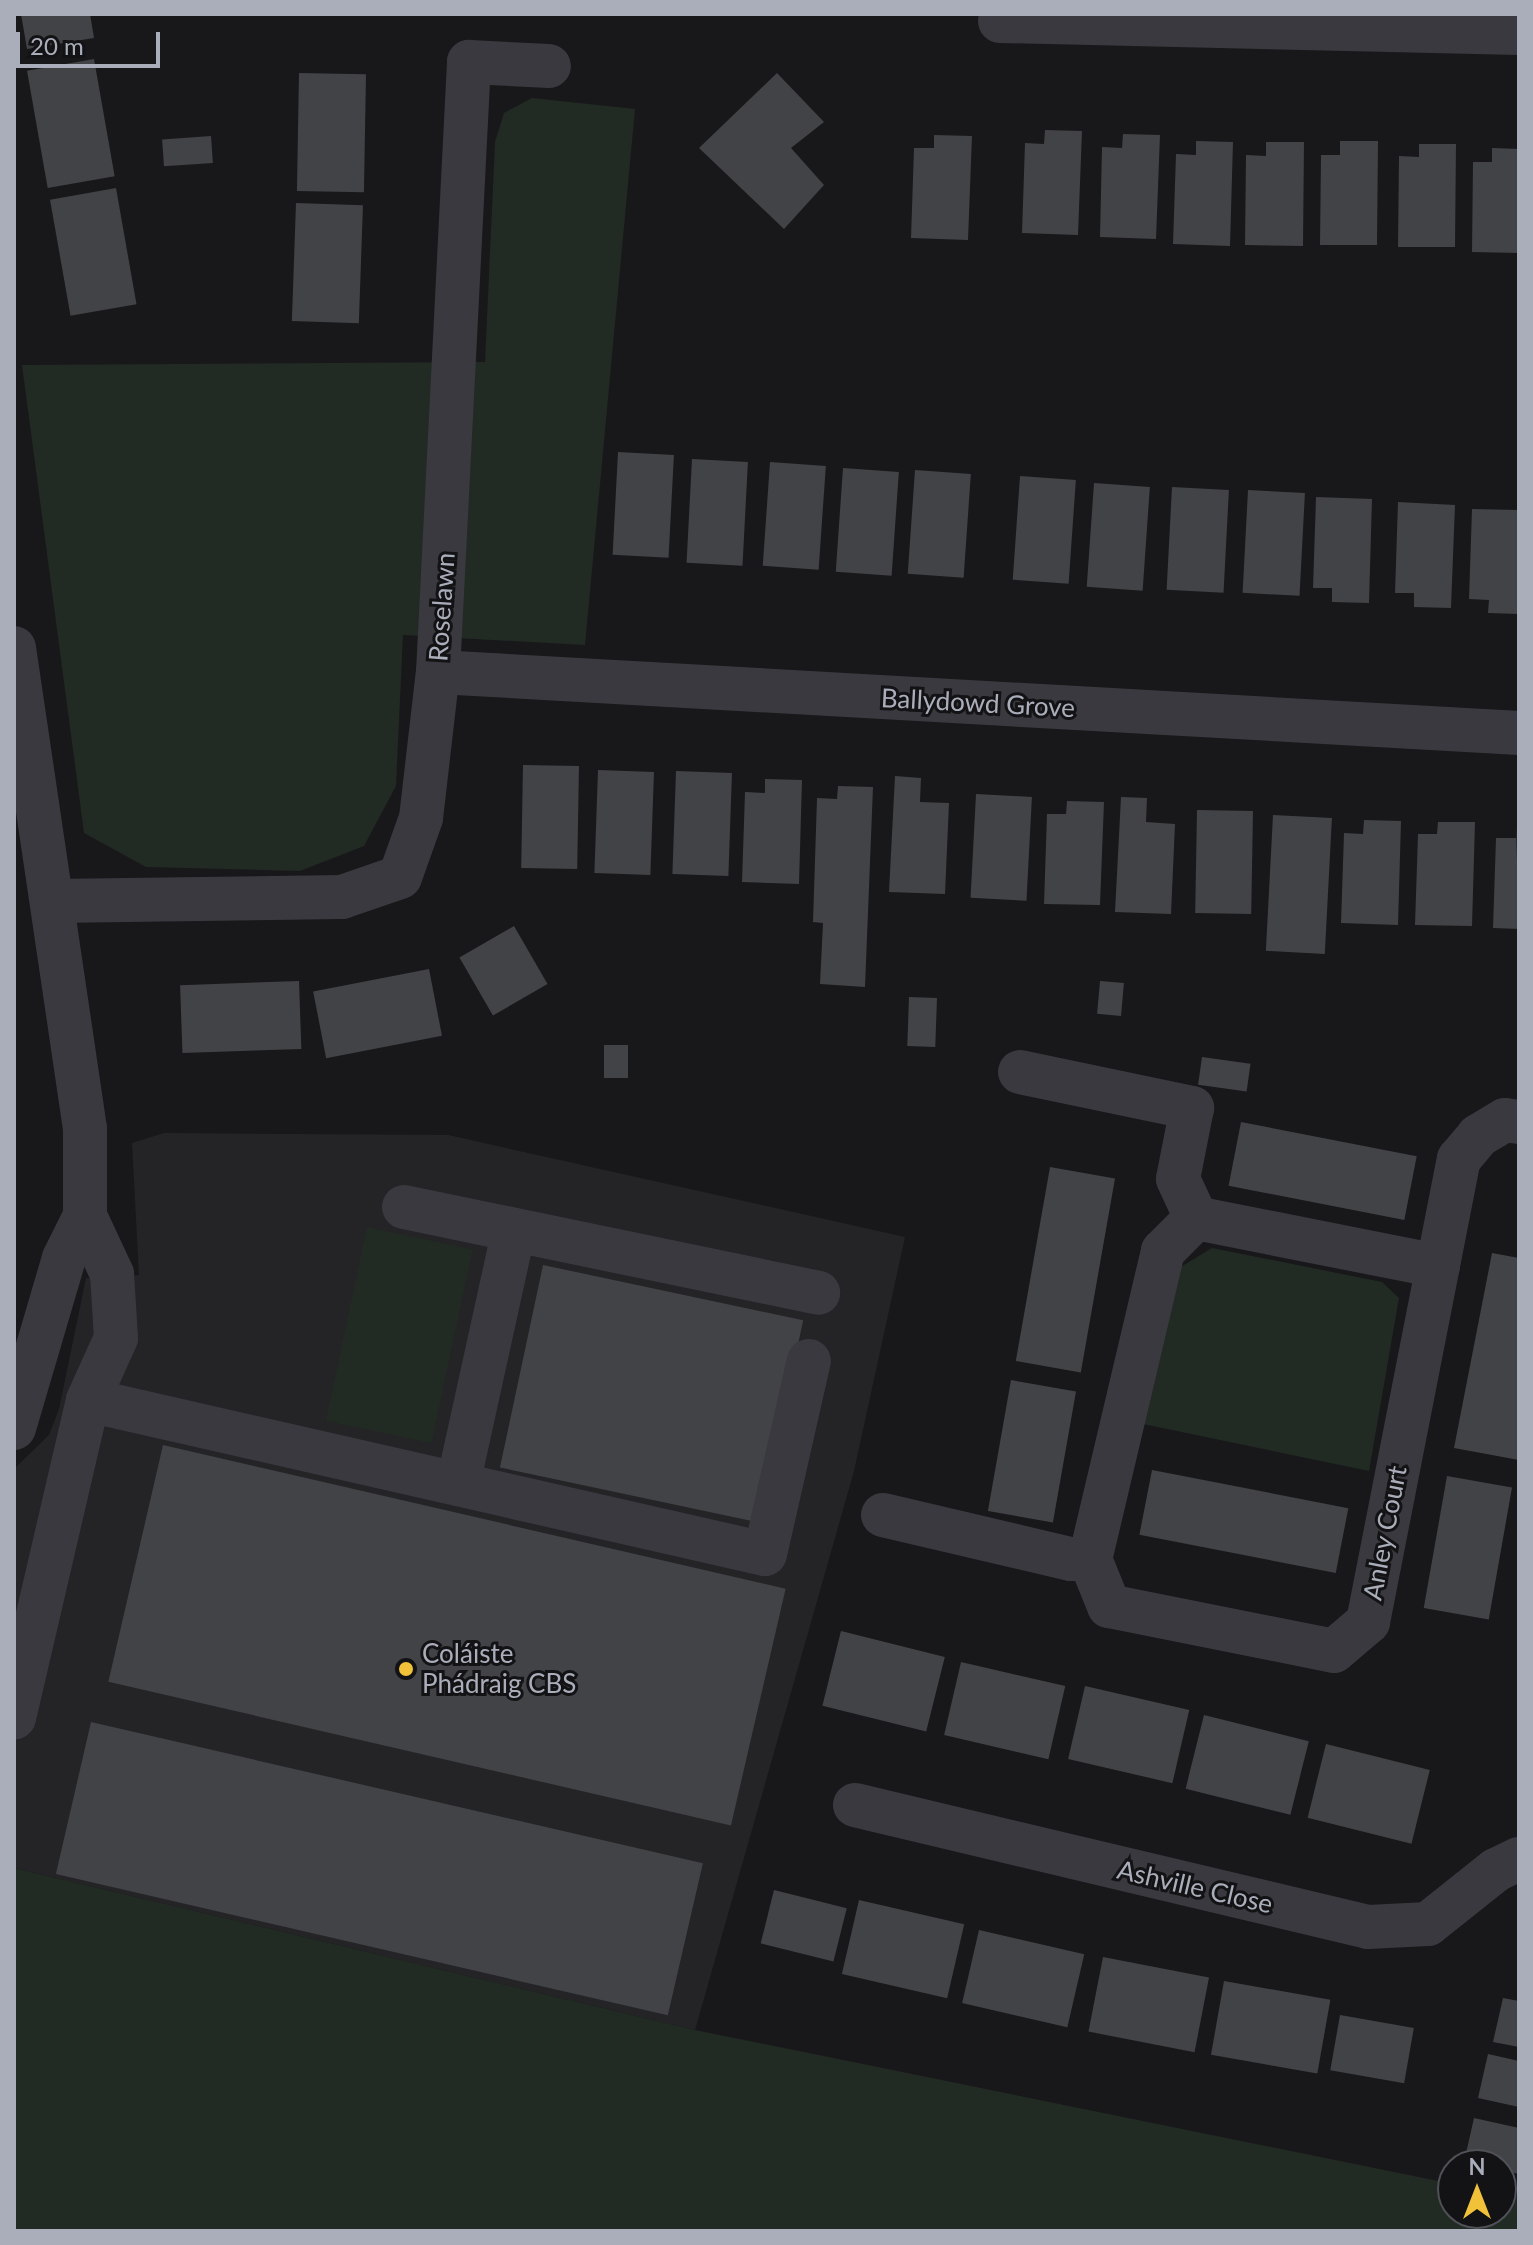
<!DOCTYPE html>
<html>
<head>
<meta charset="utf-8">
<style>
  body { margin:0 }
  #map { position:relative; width:1533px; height:2245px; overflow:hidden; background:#18181a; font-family:Lato,sans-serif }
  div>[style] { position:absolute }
  .built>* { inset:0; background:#242427 }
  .green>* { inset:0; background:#222a24; transform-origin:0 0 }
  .building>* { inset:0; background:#424347; transform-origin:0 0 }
  .minor>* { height:44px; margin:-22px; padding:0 22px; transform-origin:22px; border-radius:22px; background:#39393f }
  .dots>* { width:22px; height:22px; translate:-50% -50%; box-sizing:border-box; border:4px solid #131315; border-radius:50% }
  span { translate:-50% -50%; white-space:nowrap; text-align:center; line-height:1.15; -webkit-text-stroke:6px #131315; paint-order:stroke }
  .street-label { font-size:26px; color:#aaaeba }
  .poi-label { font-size:26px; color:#aaaeba }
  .left { translate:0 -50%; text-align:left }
  .frame { position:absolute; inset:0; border:16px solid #aaaeba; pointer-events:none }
  .north { position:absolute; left:1437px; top:2149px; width:80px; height:80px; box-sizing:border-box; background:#131315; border:2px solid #4f5157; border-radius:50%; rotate:0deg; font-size:22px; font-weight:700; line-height:32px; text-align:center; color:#aaaeba }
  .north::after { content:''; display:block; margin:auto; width:28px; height:36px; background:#f1c239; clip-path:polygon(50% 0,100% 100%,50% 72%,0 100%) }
  .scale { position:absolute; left:16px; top:32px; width:144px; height:36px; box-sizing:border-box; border:4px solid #aaaeba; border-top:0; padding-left:10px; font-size:24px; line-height:28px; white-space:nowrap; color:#aaaeba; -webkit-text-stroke:6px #131315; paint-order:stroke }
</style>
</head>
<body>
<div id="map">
  <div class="built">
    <div style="clip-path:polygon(164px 1133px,448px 1135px,905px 1237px,854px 1471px,695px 2030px,14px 1868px,14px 1469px,49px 1435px,59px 1409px,86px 1278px,139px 1275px,132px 1143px)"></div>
  </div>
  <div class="green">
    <div style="clip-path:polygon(532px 98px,635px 109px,585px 645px,403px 635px,396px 786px,364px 846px,300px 871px,146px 867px,84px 833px,22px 365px,485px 362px,495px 142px,504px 113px)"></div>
    <div style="left:367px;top:1227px;width:108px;height:198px;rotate:12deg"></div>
    <div style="clip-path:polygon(1212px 1248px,1382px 1282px,1399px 1298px,1369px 1471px,1143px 1424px,1174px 1271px)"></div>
    <div style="clip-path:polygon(14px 1868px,695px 2030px,1453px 2184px,1453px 2213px,1501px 2213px,1501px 2194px,1519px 2198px,1519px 2231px,14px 2231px)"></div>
  </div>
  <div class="building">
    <div style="clip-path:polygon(21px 14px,90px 14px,94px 38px,27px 49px)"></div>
    <div style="left:94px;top:59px;width:119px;height:68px;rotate:80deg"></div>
    <div style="left:299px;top:73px;width:67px;height:118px;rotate:1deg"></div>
    <div style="clip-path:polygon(777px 73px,824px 122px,791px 148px,824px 185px,784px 229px,699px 148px)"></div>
    <div style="clip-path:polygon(1045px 130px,1082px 131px,1078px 235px,1022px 233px,1025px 143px,1044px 144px)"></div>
    <div style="clip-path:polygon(1123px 134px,1160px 135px,1156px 239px,1100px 237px,1102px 147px,1122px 148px)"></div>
    <div style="clip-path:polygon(934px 135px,972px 136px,968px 240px,911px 238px,914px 148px,934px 148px)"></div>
    <div style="left:211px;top:136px;width:27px;height:49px;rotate:86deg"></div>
    <div style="clip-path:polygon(1196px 141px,1233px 142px,1230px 246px,1173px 244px,1176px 154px,1196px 155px)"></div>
    <div style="clip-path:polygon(1340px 141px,1378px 141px,1377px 245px,1320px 245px,1321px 155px,1340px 155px)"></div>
    <div style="clip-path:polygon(1266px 142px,1304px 142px,1303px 246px,1245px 245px,1246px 155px,1266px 156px)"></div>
    <div style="clip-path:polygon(1419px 144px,1456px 144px,1455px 247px,1398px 247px,1399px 156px,1419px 157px)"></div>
    <div style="clip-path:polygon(1492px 148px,1519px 149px,1519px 253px,1472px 252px,1473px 162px,1492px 162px)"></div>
    <div style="left:116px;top:188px;width:118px;height:67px;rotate:80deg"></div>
    <div style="left:296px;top:203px;width:67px;height:118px;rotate:2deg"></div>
    <div style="left:618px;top:452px;width:56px;height:103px;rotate:3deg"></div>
    <div style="left:692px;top:459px;width:56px;height:104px;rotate:3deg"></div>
    <div style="left:770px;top:462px;width:56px;height:104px;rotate:4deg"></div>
    <div style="left:843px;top:468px;width:56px;height:104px;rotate:4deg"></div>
    <div style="left:915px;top:470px;width:56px;height:104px;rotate:4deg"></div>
    <div style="left:1020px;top:476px;width:56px;height:104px;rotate:4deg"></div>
    <div style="left:1094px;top:483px;width:56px;height:104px;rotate:4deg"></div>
    <div style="left:1172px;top:487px;width:57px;height:103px;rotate:3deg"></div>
    <div style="left:1248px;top:490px;width:57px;height:103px;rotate:3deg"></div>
    <div style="clip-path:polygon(1316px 497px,1372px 499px,1369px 603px,1332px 602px,1332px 588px,1313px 588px)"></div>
    <div style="clip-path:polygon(1398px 502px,1455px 505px,1451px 608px,1414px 607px,1414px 593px,1395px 593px)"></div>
    <div style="clip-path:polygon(1472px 509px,1519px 510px,1519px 614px,1488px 613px,1489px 600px,1469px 599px)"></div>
    <div style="left:523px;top:765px;width:56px;height:103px;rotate:1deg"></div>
    <div style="left:598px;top:770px;width:56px;height:103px;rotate:2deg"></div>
    <div style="left:676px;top:771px;width:56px;height:103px;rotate:2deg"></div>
    <div style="clip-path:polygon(895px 776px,921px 778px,920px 802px,949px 803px,945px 894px,889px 892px)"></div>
    <div style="clip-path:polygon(765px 779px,802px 780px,799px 884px,742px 882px,745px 792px,765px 793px)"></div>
    <div style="clip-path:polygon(838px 786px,873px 787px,865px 987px,820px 984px,823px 923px,813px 922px,817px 798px,837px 799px)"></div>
    <div style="left:976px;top:794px;width:56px;height:104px;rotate:3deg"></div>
    <div style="clip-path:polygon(1121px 797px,1147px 798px,1146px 822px,1175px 824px,1171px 914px,1115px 912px)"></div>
    <div style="clip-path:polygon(1067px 801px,1104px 802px,1100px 905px,1044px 904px,1047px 814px,1066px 814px)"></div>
    <div style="left:1197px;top:810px;width:56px;height:103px;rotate:1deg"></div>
    <div style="left:1273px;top:815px;width:59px;height:136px;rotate:3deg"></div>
    <div style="clip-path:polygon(1364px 820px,1401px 821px,1398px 925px,1341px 923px,1344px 833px,1363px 834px)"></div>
    <div style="clip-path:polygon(1438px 822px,1475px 822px,1472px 926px,1415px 925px,1418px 834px,1437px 834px)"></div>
    <div style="clip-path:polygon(1516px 825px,1519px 929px,1493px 928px,1496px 838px,1516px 838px)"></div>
    <div style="left:514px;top:926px;width:67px;height:63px;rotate:60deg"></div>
    <div style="left:429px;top:969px;width:68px;height:118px;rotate:79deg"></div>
    <div style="left:299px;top:981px;width:68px;height:119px;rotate:88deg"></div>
    <div style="left:1100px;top:981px;width:24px;height:33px;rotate:5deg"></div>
    <div style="left:909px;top:997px;width:28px;height:49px;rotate:2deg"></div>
    <div style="left:604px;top:1045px;width:24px;height:33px"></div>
    <div style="left:1202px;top:1057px;width:49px;height:28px;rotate:8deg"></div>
    <div style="left:1241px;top:1122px;width:179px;height:65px;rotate:11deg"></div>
    <div style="left:1050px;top:1167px;width:66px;height:197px;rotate:10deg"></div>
    <div style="clip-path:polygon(1492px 1253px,1519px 1258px,1519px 1460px,1454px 1448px)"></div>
    <div style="left:543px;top:1265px;width:266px;height:207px;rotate:12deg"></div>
    <div style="left:1011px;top:1380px;width:66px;height:133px;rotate:10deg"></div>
    <div style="left:163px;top:1445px;width:639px;height:243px;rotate:13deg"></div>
    <div style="left:1152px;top:1470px;width:200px;height:66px;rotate:11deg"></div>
    <div style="left:1447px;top:1476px;width:66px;height:134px;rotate:10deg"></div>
    <div style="left:841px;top:1631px;width:107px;height:77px;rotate:14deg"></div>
    <div style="left:961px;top:1662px;width:107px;height:75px;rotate:13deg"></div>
    <div style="left:1085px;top:1686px;width:107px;height:75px;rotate:13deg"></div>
    <div style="left:1204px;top:1715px;width:108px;height:76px;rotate:14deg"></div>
    <div style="left:91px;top:1722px;width:628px;height:156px;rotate:13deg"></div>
    <div style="left:1326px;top:1744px;width:107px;height:76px;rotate:14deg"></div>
    <div style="left:774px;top:1890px;width:75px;height:55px;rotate:14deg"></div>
    <div style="left:859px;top:1900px;width:108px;height:76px;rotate:13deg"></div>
    <div style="left:979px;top:1930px;width:108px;height:75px;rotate:13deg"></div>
    <div style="left:1103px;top:1957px;width:108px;height:76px;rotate:11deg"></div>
    <div style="left:1224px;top:1981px;width:108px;height:75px;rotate:10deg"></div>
    <div style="clip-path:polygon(1503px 1998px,1519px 2001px,1519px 2047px,1493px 2042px)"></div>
    <div style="left:1340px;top:2015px;width:75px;height:56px;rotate:10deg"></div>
    <div style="clip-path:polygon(1488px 2054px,1519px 2061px,1519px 2107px,1478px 2098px)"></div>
    <div style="clip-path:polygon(1474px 2118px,1519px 2128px,1519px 2174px,1501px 2170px,1501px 2165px,1464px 2162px)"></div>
  </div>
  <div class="minor">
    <div style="left:1000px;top:21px;width:519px;rotate:1.32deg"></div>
    <div style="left:14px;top:648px;width:486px;rotate:81.6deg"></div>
    <div style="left:85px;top:1129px;width:87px;rotate:90deg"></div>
    <div style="left:85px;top:1216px;width:64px;rotate:65deg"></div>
    <div style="left:112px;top:1274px;width:64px;rotate:86.4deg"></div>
    <div style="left:116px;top:1338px;width:68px;rotate:114.3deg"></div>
    <div style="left:88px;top:1400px;width:326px;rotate:103.1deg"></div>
    <div style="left:438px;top:672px;width:1083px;rotate:3.23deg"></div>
    <div style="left:53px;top:901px;width:289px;rotate:-0.8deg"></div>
    <div style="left:342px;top:897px;width:61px;rotate:-19deg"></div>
    <div style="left:400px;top:877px;width:63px;rotate:-70.4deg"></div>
    <div style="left:421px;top:818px;width:147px;rotate:-83.4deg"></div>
    <div style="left:438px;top:672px;width:611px;rotate:-87.09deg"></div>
    <div style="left:469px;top:62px;width:80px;rotate:2.9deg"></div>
    <div style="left:1020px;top:1072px;width:176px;rotate:11.8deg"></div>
    <div style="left:1192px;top:1108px;width:72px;rotate:101.2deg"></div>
    <div style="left:1178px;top:1179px;width:43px;rotate:65.2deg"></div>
    <div style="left:404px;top:1207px;width:423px;rotate:11.7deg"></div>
    <div style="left:1438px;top:1266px;width:247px;rotate:-168.8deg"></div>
    <div style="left:1196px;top:1218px;width:47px;rotate:135deg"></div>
    <div style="left:1163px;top:1251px;width:317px;rotate:103.3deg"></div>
    <div style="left:1090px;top:1559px;width:51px;rotate:68deg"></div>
    <div style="left:1109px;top:1606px;width:229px;rotate:11.3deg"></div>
    <div style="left:1334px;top:1651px;width:45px;rotate:-40.5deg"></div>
    <div style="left:1368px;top:1622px;width:472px;rotate:-78.9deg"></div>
    <div style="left:1459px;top:1159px;width:30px;rotate:-50deg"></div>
    <div style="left:1478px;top:1136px;width:31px;rotate:-31deg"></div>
    <div style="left:1505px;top:1120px;width:14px;rotate:8deg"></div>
    <div style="left:88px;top:1400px;width:694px;rotate:12.82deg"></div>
    <div style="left:765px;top:1554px;width:198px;rotate:-77.2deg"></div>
    <div style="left:14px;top:1428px;width:177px;rotate:-73.6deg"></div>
    <div style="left:64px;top:1258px;width:47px;rotate:-63.4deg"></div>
    <div style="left:458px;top:1484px;width:260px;rotate:-77.6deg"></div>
    <div style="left:883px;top:1515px;width:193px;rotate:13.2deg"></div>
    <div style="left:1071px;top:1559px;width:19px"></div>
    <div style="left:855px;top:1805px;width:527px;rotate:13.38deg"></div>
    <div style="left:1368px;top:1927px;width:60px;rotate:-2.9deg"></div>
    <div style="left:1428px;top:1924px;width:87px;rotate:-38.5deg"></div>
    <div style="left:1496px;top:1870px;width:25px;rotate:-26deg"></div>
  </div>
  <div class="dots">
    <div style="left:406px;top:1669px;background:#f1c239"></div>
  </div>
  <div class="street-label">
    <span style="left:442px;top:607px;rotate:-86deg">Roselawn</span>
    <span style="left:978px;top:703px;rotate:3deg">Ballydowd Grove</span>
    <span style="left:1385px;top:1533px;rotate:-79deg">Anley Court</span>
    <span style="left:1195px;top:1887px;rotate:13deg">Ashville Close</span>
  </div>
  <div class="poi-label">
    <span class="left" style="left:422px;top:1669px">Coláiste<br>Phádraig CBS</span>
  </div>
  <div class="frame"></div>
  <div class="north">N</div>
  <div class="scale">20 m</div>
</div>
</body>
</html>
